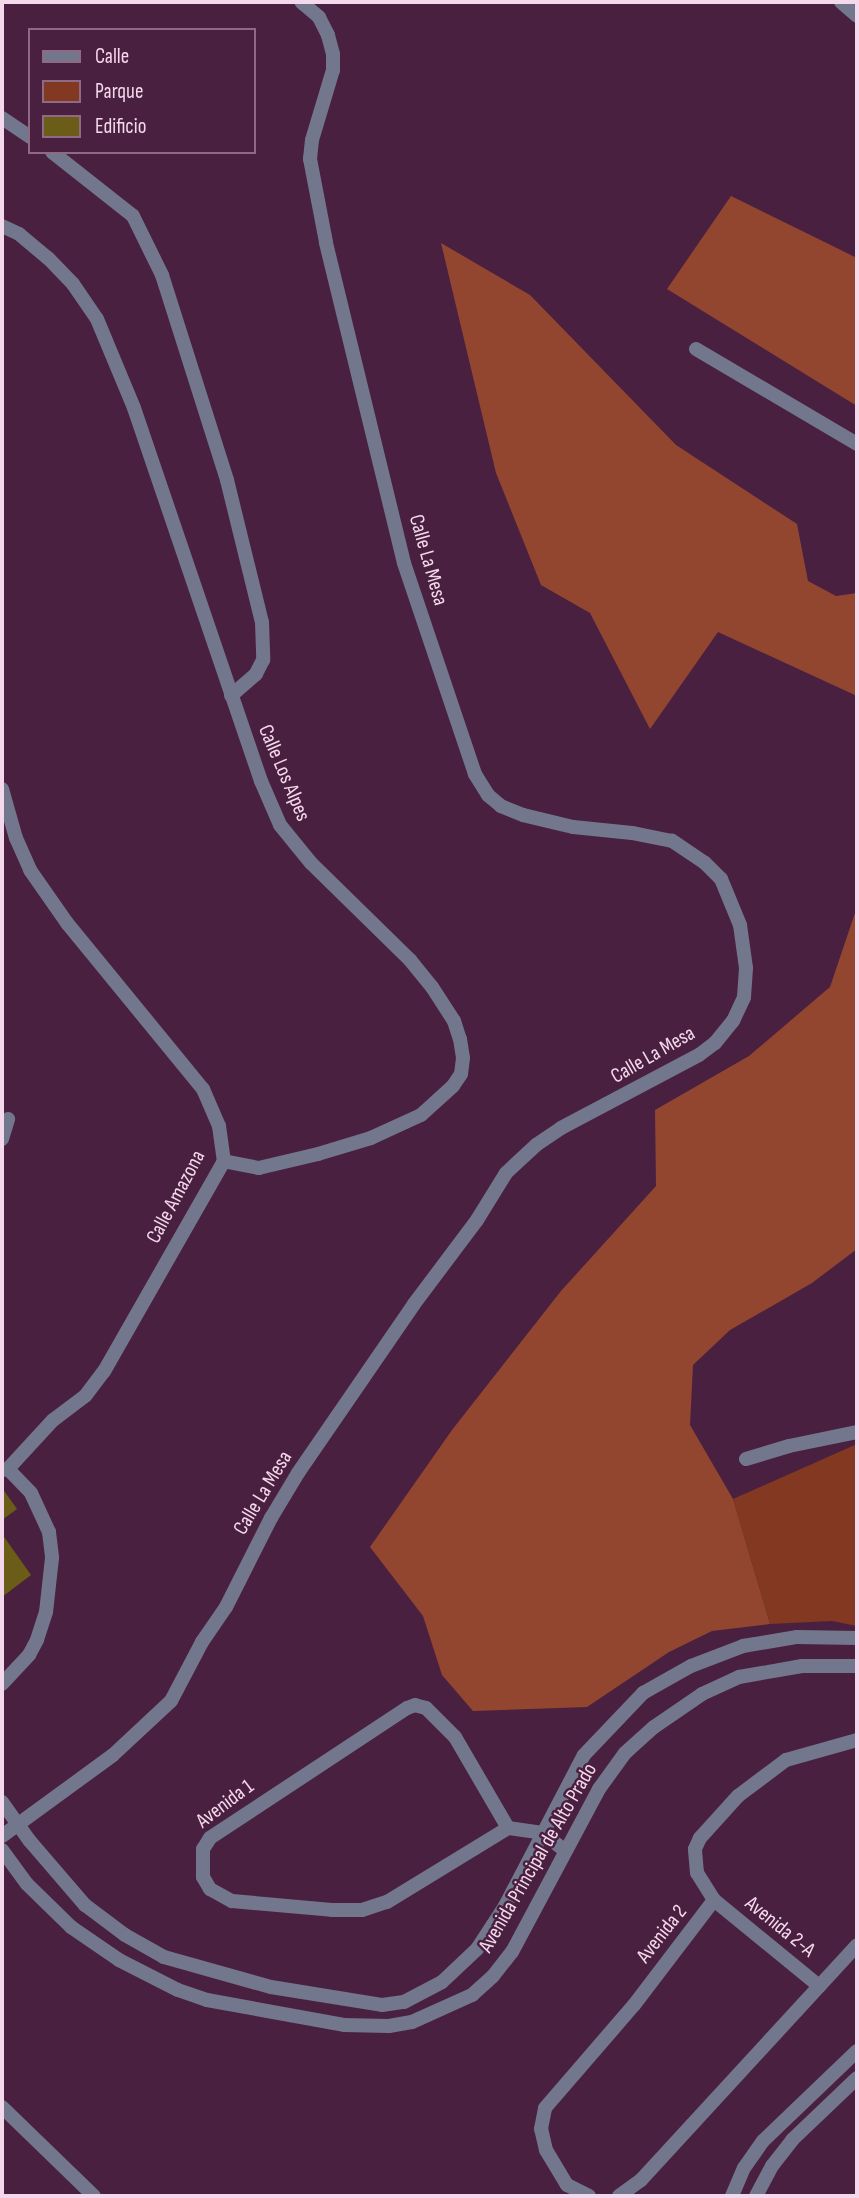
<!DOCTYPE html>
<html>
<head>
<meta charset="utf-8">
<style>
  body { margin:0 }
  #map { position:relative; width:859px; height:2198px; overflow:hidden; background:#4a2040; font-family:"Sofia Sans Condensed",sans-serif }
  div>[style] { position:absolute }
  .green>* { inset:0; background:#823821 }
  .forest>* { inset:0; background:#93462f }
  .building>* { inset:0; background:#6b5d17 }
  .minor>* { height:14px; margin:-7px; padding:0 7px; transform-origin:7px; border-radius:7px; background:#72778d }
  span { translate:-50% -50%; white-space:nowrap; text-align:center; line-height:1.15; -webkit-text-stroke:5px #4a2040; paint-order:stroke }
  .street-label { font-size:21px; color:#f4d8eb }
  .frame { position:absolute; inset:0; border:4px solid #f4d8eb; pointer-events:none }
  .legend { position:absolute; left:28px; top:28px; width:228px; height:126px; box-sizing:border-box; background:#4a2040; border:2px solid #8e6a84; margin:0; padding:9px 12px; list-style:none; font-size:21px; color:#f4d8eb }
  .legend li { display:flex; align-items:center; gap:14px; height:35px }
  .legend b { width:35px; border:2px solid #8e6a84 }
</style>
</head>
<body>
<div id="map">
  <div class="green">
    <div style="clip-path:polygon(857px 1444px,857px 1626px,832px 1621px,770px 1624px,733px 1499px)"></div>
  </div>
  <div class="forest">
    <div style="clip-path:polygon(731px 196px,857px 258px,857px 406px,667px 289px)"></div>
    <div style="clip-path:polygon(441px 243px,530px 295px,676px 445px,797px 524px,808px 581px,836px 596px,857px 593px,857px 696px,718px 632px,650px 729px,590px 613px,541px 585px,496px 473px)"></div>
    <div style="clip-path:polygon(857px 907px,857px 1249px,812px 1283px,730px 1330px,693px 1365px,690px 1425px,733px 1499px,770px 1624px,712px 1631px,669px 1652px,587px 1707px,473px 1711px,442px 1675px,423px 1616px,370px 1547px,452px 1430px,561px 1291px,656px 1186px,655px 1110px,749px 1056px,830px 987px)"></div>
  </div>
  <div class="building">
    <div style="clip-path:polygon(2px 1488px,17px 1509px,2px 1520px)"></div>
    <div style="clip-path:polygon(2px 1534px,31px 1575px,2px 1597px)"></div>
  </div>
  <div class="minor">
    <div style="left:841px;top:2px;width:21px;rotate:41deg"></div>
    <div style="left:2px;top:118px;width:34px;rotate:34deg"></div>
    <div style="left:52px;top:152px;width:103px;rotate:38.3deg"></div>
    <div style="left:133px;top:216px;width:66px;rotate:63.8deg"></div>
    <div style="left:162px;top:275px;width:215px;rotate:72.4deg"></div>
    <div style="left:227px;top:480px;width:146px;rotate:76.2deg"></div>
    <div style="left:262px;top:622px;width:38px;rotate:88deg"></div>
    <div style="left:263px;top:660px;width:16px;rotate:117deg"></div>
    <div style="left:256px;top:674px;width:33px;rotate:139deg"></div>
    <div style="left:2px;top:226px;width:19px;rotate:25deg"></div>
    <div style="left:19px;top:234px;width:38px;rotate:40deg"></div>
    <div style="left:48px;top:258px;width:36px;rotate:46deg"></div>
    <div style="left:73px;top:284px;width:42px;rotate:55.6deg"></div>
    <div style="left:97px;top:319px;width:96px;rotate:67.4deg"></div>
    <div style="left:134px;top:408px;width:394px;rotate:71.2deg"></div>
    <div style="left:261px;top:781px;width:48px;rotate:66.6deg"></div>
    <div style="left:280px;top:825px;width:49px;rotate:50.8deg"></div>
    <div style="left:311px;top:863px;width:139px;rotate:44.4deg"></div>
    <div style="left:410px;top:960px;width:35px;rotate:51deg"></div>
    <div style="left:432px;top:987px;width:40px;rotate:57.1deg"></div>
    <div style="left:454px;top:1021px;width:19px;rotate:72deg"></div>
    <div style="left:460px;top:1039px;width:19px;rotate:81deg"></div>
    <div style="left:463px;top:1058px;width:16px;rotate:97deg"></div>
    <div style="left:461px;top:1074px;width:14px;rotate:124deg"></div>
    <div style="left:453px;top:1086px;width:43px;rotate:137.8deg"></div>
    <div style="left:421px;top:1115px;width:55px;rotate:155.3deg"></div>
    <div style="left:371px;top:1138px;width:55px;rotate:163.2deg"></div>
    <div style="left:318px;top:1154px;width:61px;rotate:166.7deg"></div>
    <div style="left:259px;top:1168px;width:36px;rotate:-169deg"></div>
    <div style="left:696px;top:349px;width:187px;rotate:30.5deg"></div>
    <div style="left:2px;top:789px;width:51px;rotate:74.1deg"></div>
    <div style="left:16px;top:838px;width:35px;rotate:66deg"></div>
    <div style="left:30px;top:870px;width:65px;rotate:55.1deg"></div>
    <div style="left:67px;top:923px;width:215px;rotate:50.7deg"></div>
    <div style="left:203px;top:1089px;width:40px;rotate:66.6deg"></div>
    <div style="left:219px;top:1126px;width:35px;rotate:82deg"></div>
    <div style="left:224px;top:1161px;width:242px;rotate:119.7deg"></div>
    <div style="left:104px;top:1371px;width:31px;rotate:127deg"></div>
    <div style="left:85px;top:1396px;width:40px;rotate:143deg"></div>
    <div style="left:53px;top:1420px;width:67px;rotate:132.6deg"></div>
    <div style="left:2px;top:1139px;width:21px;rotate:-73deg"></div>
    <div style="left:746px;top:1459px;width:45px;rotate:-16.8deg"></div>
    <div style="left:789px;top:1446px;width:69px;rotate:-11.6deg"></div>
    <div style="left:2px;top:1470px;width:6px;rotate:-9deg"></div>
    <div style="left:8px;top:1469px;width:33px;rotate:46deg"></div>
    <div style="left:31px;top:1493px;width:43px;rotate:65.2deg"></div>
    <div style="left:49px;top:1532px;width:26px;rotate:83deg"></div>
    <div style="left:52px;top:1558px;width:54px;rotate:96.3deg"></div>
    <div style="left:46px;top:1612px;width:29px;rotate:108deg"></div>
    <div style="left:37px;top:1640px;width:17px;rotate:118deg"></div>
    <div style="left:29px;top:1655px;width:40px;rotate:133deg"></div>
    <div style="left:2px;top:1802px;width:47px;rotate:54.6deg"></div>
    <div style="left:29px;top:1840px;width:86px;rotate:49.3deg"></div>
    <div style="left:85px;top:1905px;width:50px;rotate:36.9deg"></div>
    <div style="left:125px;top:1935px;width:45px;rotate:29.4deg"></div>
    <div style="left:164px;top:1957px;width:111px;rotate:15.7deg"></div>
    <div style="left:271px;top:1987px;width:112px;rotate:9.2deg"></div>
    <div style="left:382px;top:2005px;width:22px;rotate:-8deg"></div>
    <div style="left:404px;top:2002px;width:43px;rotate:-27.8deg"></div>
    <div style="left:442px;top:1982px;width:48px;rotate:-43.3deg"></div>
    <div style="left:477px;top:1949px;width:51px;rotate:-56.9deg"></div>
    <div style="left:505px;top:1906px;width:170px;rotate:-62.4deg"></div>
    <div style="left:584px;top:1755px;width:86px;rotate:-46.4deg"></div>
    <div style="left:643px;top:1693px;width:55px;rotate:-29.4deg"></div>
    <div style="left:691px;top:1666px;width:56px;rotate:-21deg"></div>
    <div style="left:743px;top:1646px;width:55px;rotate:-9.5deg"></div>
    <div style="left:797px;top:1637px;width:60px;rotate:1deg"></div>
    <div style="left:508px;top:1828px;width:105px;rotate:-120.2deg"></div>
    <div style="left:455px;top:1737px;width:41px;rotate:-135deg"></div>
    <div style="left:426px;top:1708px;width:11px;rotate:-165deg"></div>
    <div style="left:415px;top:1705px;width:9px;rotate:159deg"></div>
    <div style="left:407px;top:1708px;width:236px;rotate:146.6deg"></div>
    <div style="left:210px;top:1838px;width:13px;rotate:122deg"></div>
    <div style="left:203px;top:1849px;width:28px;rotate:90deg"></div>
    <div style="left:203px;top:1877px;width:14px;rotate:60deg"></div>
    <div style="left:210px;top:1889px;width:25px;rotate:29deg"></div>
    <div style="left:232px;top:1901px;width:100px;rotate:5.1deg"></div>
    <div style="left:332px;top:1910px;width:30px"></div>
    <div style="left:362px;top:1910px;width:26px;rotate:-18deg"></div>
    <div style="left:387px;top:1902px;width:142px;rotate:-31.4deg"></div>
    <div style="left:508px;top:1828px;width:35px;rotate:8deg"></div>
    <div style="left:543px;top:1833px;width:28px;rotate:39deg"></div>
    <div style="left:2px;top:1836px;width:137px;rotate:-36.1deg"></div>
    <div style="left:113px;top:1755px;width:79px;rotate:-43deg"></div>
    <div style="left:171px;top:1701px;width:67px;rotate:-62.3deg"></div>
    <div style="left:202px;top:1642px;width:42px;rotate:-55.6deg"></div>
    <div style="left:226px;top:1607px;width:100px;rotate:-63.2deg"></div>
    <div style="left:271px;top:1518px;width:52px;rotate:-59deg"></div>
    <div style="left:298px;top:1473px;width:205px;rotate:-55.5deg"></div>
    <div style="left:414px;top:1304px;width:105px;rotate:-53.1deg"></div>
    <div style="left:477px;top:1220px;width:55px;rotate:-58.3deg"></div>
    <div style="left:506px;top:1173px;width:41px;rotate:-43deg"></div>
    <div style="left:536px;top:1145px;width:30px;rotate:-34deg"></div>
    <div style="left:561px;top:1128px;width:156px;rotate:-27.9deg"></div>
    <div style="left:699px;top:1055px;width:20px;rotate:-37deg"></div>
    <div style="left:715px;top:1043px;width:28px;rotate:-51deg"></div>
    <div style="left:733px;top:1021px;width:26px;rotate:-65deg"></div>
    <div style="left:744px;top:997px;width:29px;rotate:-86deg"></div>
    <div style="left:746px;top:968px;width:43px;rotate:-97.9deg"></div>
    <div style="left:740px;top:925px;width:50px;rotate:-112.4deg"></div>
    <div style="left:721px;top:879px;width:23px;rotate:-135deg"></div>
    <div style="left:705px;top:863px;width:40px;rotate:-146deg"></div>
    <div style="left:672px;top:841px;width:41px;rotate:-168.7deg"></div>
    <div style="left:632px;top:833px;width:59px;rotate:-174.2deg"></div>
    <div style="left:573px;top:827px;width:51px;rotate:-166.5deg"></div>
    <div style="left:523px;top:815px;width:24px;rotate:-158deg"></div>
    <div style="left:501px;top:806px;width:17px;rotate:-140deg"></div>
    <div style="left:488px;top:795px;width:25px;rotate:-122deg"></div>
    <div style="left:475px;top:774px;width:223px;rotate:-108.6deg"></div>
    <div style="left:404px;top:563px;width:330px;rotate:-103.7deg"></div>
    <div style="left:326px;top:242px;width:85px;rotate:-100.9deg"></div>
    <div style="left:310px;top:159px;width:19px;rotate:-84deg"></div>
    <div style="left:312px;top:140px;width:73px;rotate:-73.3deg"></div>
    <div style="left:333px;top:70px;width:16px;rotate:-90deg"></div>
    <div style="left:333px;top:54px;width:20px;rotate:-105deg"></div>
    <div style="left:328px;top:35px;width:20px;rotate:-117deg"></div>
    <div style="left:319px;top:17px;width:23px;rotate:-140deg"></div>
    <div style="left:2px;top:1850px;width:42px;rotate:53.7deg"></div>
    <div style="left:27px;top:1884px;width:62px;rotate:44.3deg"></div>
    <div style="left:71px;top:1927px;width:58px;rotate:34.5deg"></div>
    <div style="left:119px;top:1960px;width:66px;rotate:27deg"></div>
    <div style="left:178px;top:1990px;width:31px;rotate:19deg"></div>
    <div style="left:207px;top:2000px;width:139px;rotate:10.3deg"></div>
    <div style="left:344px;top:2025px;width:45px;rotate:1.3deg"></div>
    <div style="left:389px;top:2026px;width:23px;rotate:-10deg"></div>
    <div style="left:412px;top:2022px;width:66px;rotate:-24.2deg"></div>
    <div style="left:472px;top:1995px;width:28px;rotate:-42deg"></div>
    <div style="left:493px;top:1976px;width:31px;rotate:-52deg"></div>
    <div style="left:512px;top:1952px;width:185px;rotate:-61.9deg"></div>
    <div style="left:599px;top:1789px;width:44px;rotate:-54.2deg"></div>
    <div style="left:625px;top:1753px;width:39px;rotate:-42deg"></div>
    <div style="left:654px;top:1727px;width:58px;rotate:-34.5deg"></div>
    <div style="left:702px;top:1694px;width:41px;rotate:-24.7deg"></div>
    <div style="left:739px;top:1677px;width:64px;rotate:-9.9deg"></div>
    <div style="left:802px;top:1666px;width:55px"></div>
    <div style="left:714px;top:1900px;width:136px;rotate:39.3deg"></div>
    <div style="left:2px;top:2107px;width:128px;rotate:44.1deg"></div>
    <div style="left:589px;top:2196px;width:25px;rotate:-153deg"></div>
    <div style="left:567px;top:2185px;width:41px;rotate:-121deg"></div>
    <div style="left:546px;top:2150px;width:22px;rotate:-103deg"></div>
    <div style="left:541px;top:2129px;width:21px;rotate:-79deg"></div>
    <div style="left:545px;top:2108px;width:136px;rotate:-49.2deg"></div>
    <div style="left:634px;top:2005px;width:132px;rotate:-52.7deg"></div>
    <div style="left:714px;top:1900px;width:32px;rotate:-122deg"></div>
    <div style="left:697px;top:1873px;width:24px;rotate:-95deg"></div>
    <div style="left:695px;top:1849px;width:12px;rotate:-66deg"></div>
    <div style="left:700px;top:1838px;width:57px;rotate:-47.9deg"></div>
    <div style="left:738px;top:1796px;width:60px;rotate:-36.9deg"></div>
    <div style="left:786px;top:1760px;width:74px;rotate:-15.7deg"></div>
    <div style="left:619px;top:2196px;width:27px;rotate:-36deg"></div>
    <div style="left:641px;top:2180px;width:319px;rotate:-47.4deg"></div>
    <div style="left:732px;top:2196px;width:30px;rotate:-67deg"></div>
    <div style="left:744px;top:2168px;width:33px;rotate:-55deg"></div>
    <div style="left:763px;top:2141px;width:130px;rotate:-43.8deg"></div>
    <div style="left:756px;top:2196px;width:34px;rotate:-62deg"></div>
    <div style="left:772px;top:2166px;width:33px;rotate:-52deg"></div>
    <div style="left:792px;top:2140px;width:90px;rotate:-43.6deg"></div>
  </div>
  <div class="street-label">
    <span style="left:428px;top:560px;rotate:74deg">Calle La Mesa</span>
    <span style="left:284px;top:773px;rotate:67deg">Calle Los Alpes</span>
    <span style="left:653px;top:1055px;rotate:-30deg">Calle La Mesa</span>
    <span style="left:176px;top:1197px;rotate:-62deg">Calle Amazona</span>
    <span style="left:263px;top:1493px;rotate:-59deg">Calle La Mesa</span>
    <span style="left:225px;top:1804px;rotate:-37deg">Avenida 1</span>
    <span style="left:538px;top:1858px;rotate:-60deg">Avenida Principal de Alto Prado</span>
    <span style="left:780px;top:1927px;rotate:39deg">Avenida 2-A</span>
    <span style="left:662px;top:1934px;rotate:-52deg">Avenida 2</span>
  </div>
  <div class="frame"></div>
  <ul class="legend">
  <li><b style="height:9px;background:#72778d"></b>Calle</li>
  <li><b style="height:19px;background:#823821"></b>Parque</li>
  <li><b style="height:19px;background:#6b5d17"></b>Edificio</li>
  </ul>
</div>
</body>
</html>
